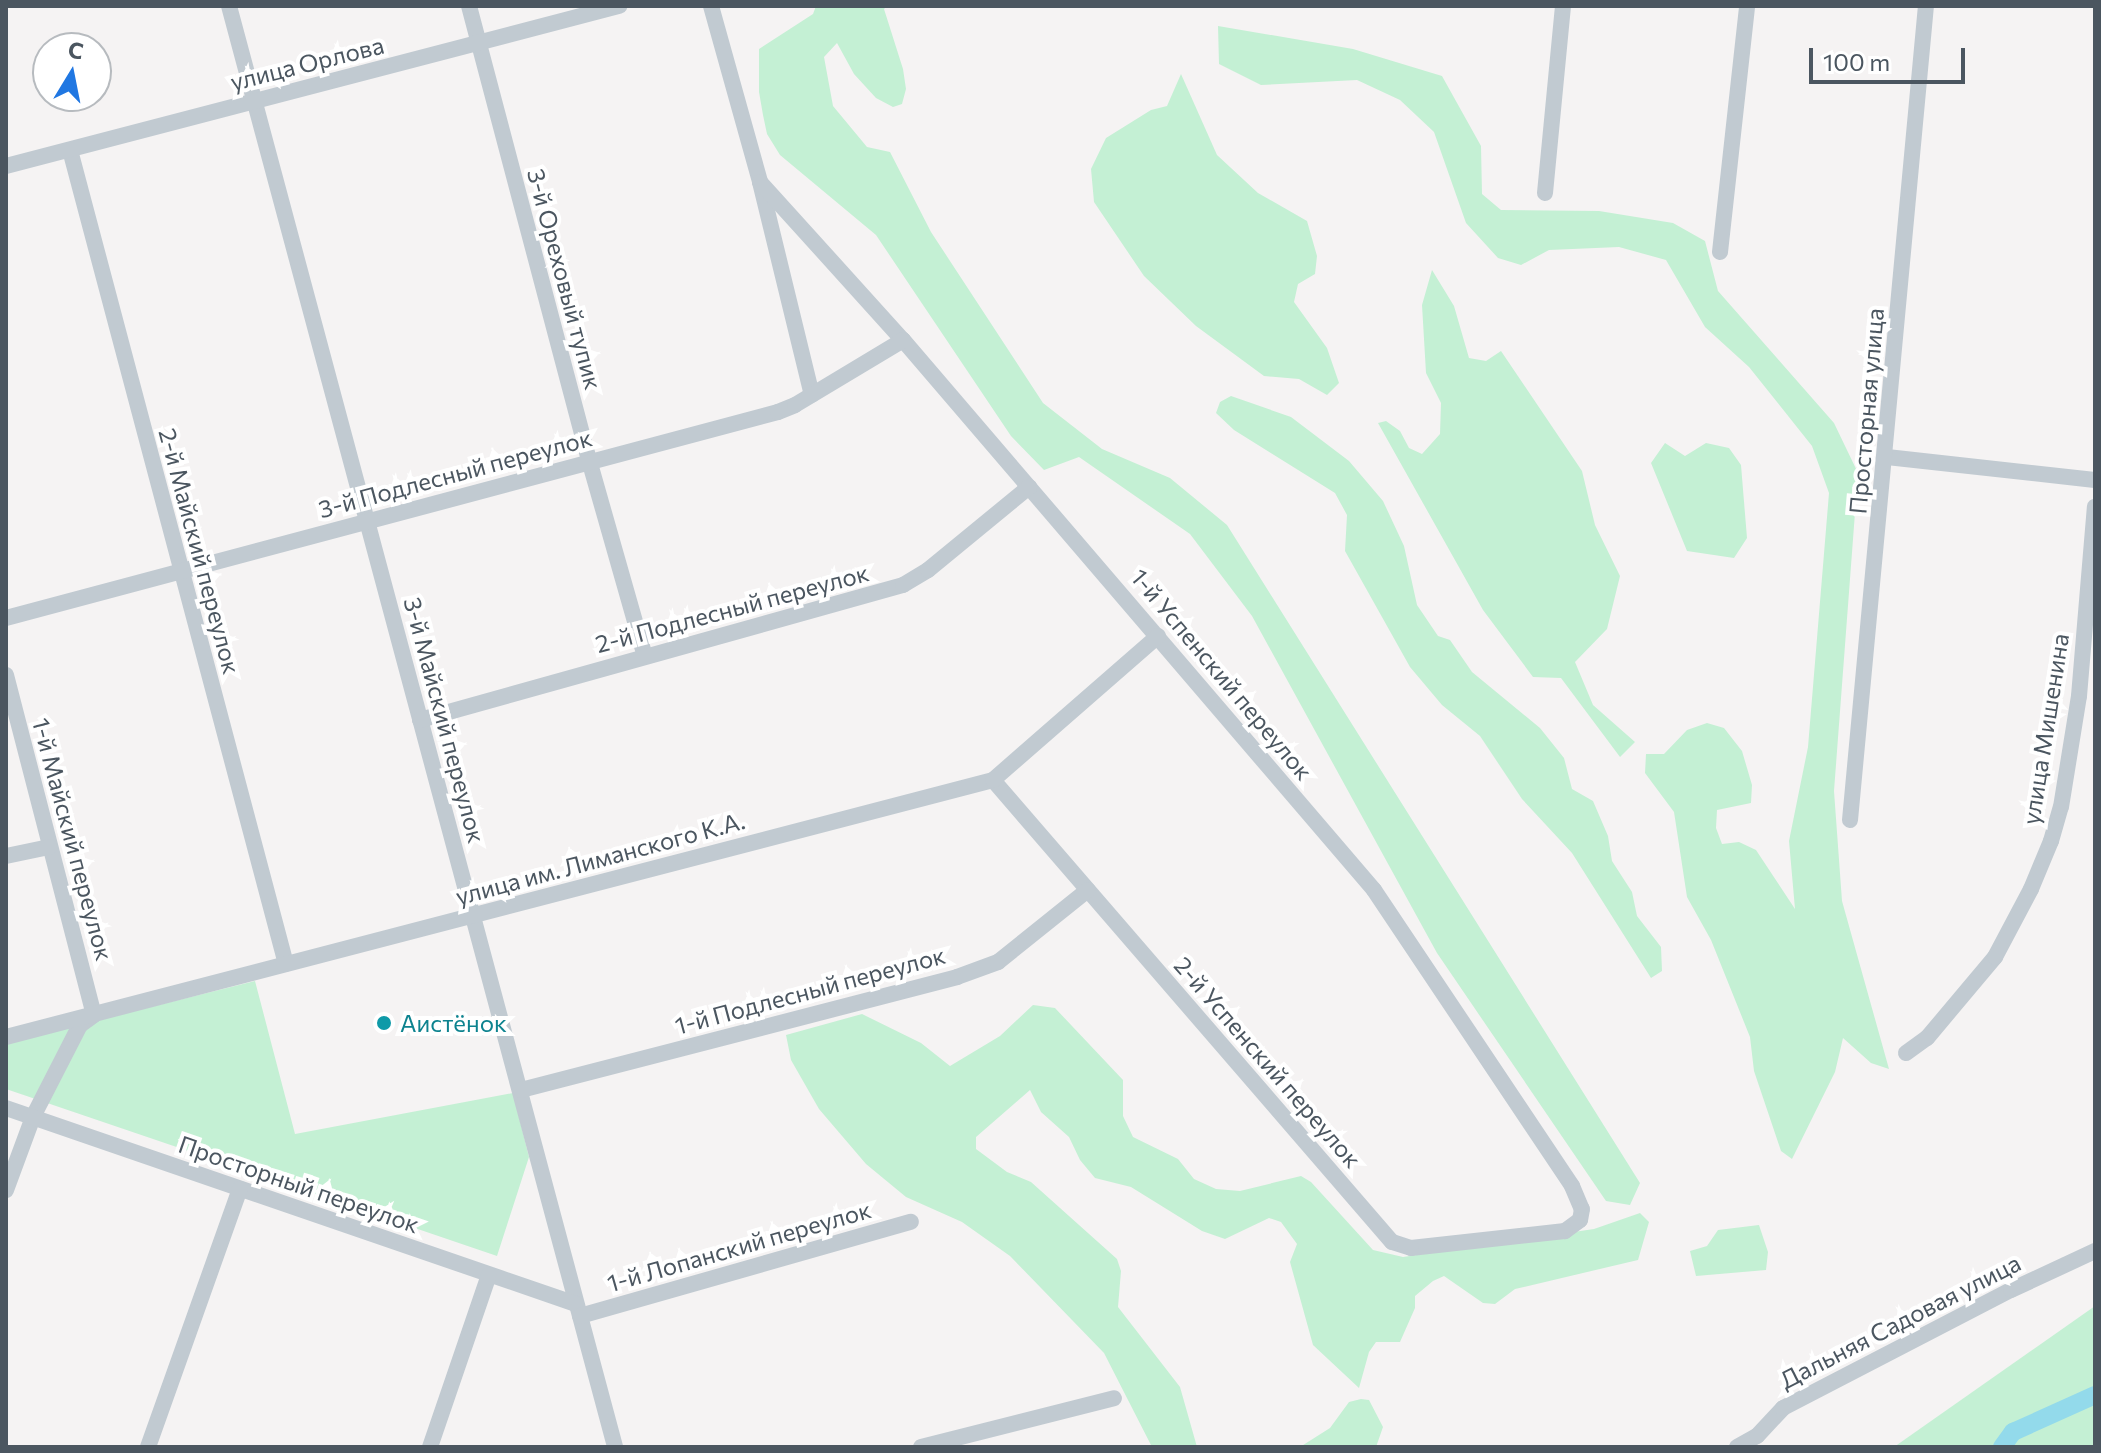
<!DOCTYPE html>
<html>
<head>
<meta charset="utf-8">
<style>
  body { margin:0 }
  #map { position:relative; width:2101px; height:1453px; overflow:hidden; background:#f5f3f3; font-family:Commissioner,sans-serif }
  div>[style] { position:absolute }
  .green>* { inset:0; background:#c4f0d4 }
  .river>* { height:18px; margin:-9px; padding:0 9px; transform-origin:9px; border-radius:9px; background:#93daeb }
  .minor>* { height:16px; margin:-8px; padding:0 8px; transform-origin:8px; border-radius:8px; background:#c1cad1 }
  .dots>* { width:22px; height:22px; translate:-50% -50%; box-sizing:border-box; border:4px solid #fff; border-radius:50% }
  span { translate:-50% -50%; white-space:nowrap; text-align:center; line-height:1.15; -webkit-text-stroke:8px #fff; paint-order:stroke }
  .street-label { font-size:24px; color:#4b5660 }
  .culture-label { font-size:24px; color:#0d838f }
  .left { translate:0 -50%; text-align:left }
  .frame { position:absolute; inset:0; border:8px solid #4b5660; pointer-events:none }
  .north { position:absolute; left:32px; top:32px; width:80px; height:80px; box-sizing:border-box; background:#fff; border:2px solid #b7bbbf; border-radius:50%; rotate:10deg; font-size:22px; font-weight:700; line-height:32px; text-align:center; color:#4b5660 }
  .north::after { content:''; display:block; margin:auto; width:28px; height:36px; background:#2077e2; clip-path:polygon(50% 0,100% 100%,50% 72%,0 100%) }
  .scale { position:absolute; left:1809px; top:48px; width:156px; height:36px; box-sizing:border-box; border:4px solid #4b5660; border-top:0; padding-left:10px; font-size:24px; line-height:28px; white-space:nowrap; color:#4b5660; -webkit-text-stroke:6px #fff; paint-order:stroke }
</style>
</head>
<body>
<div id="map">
  <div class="green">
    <div style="clip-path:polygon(816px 6px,887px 6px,884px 9px,903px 69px,906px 89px,902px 104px,893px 107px,876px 98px,854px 74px,837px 43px,824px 57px,833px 106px,867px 147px,890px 152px,931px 232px,1043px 403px,1102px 449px,1170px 478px,1227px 525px,1640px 1183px,1630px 1205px,1606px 1201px,1437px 953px,1252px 616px,1190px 534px,1079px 457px,1044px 470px,1011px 436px,876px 235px,780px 155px,767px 134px,763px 115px,759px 92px,759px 49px,813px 14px)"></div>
    <div style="clip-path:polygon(1218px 26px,1353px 49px,1442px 76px,1481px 146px,1482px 194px,1501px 210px,1599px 211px,1673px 223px,1705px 241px,1718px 291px,1834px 423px,1858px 473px,1834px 791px,1842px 901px,1889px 1069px,1871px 1063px,1843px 1038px,1835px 1072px,1792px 1159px,1781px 1151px,1754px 1071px,1750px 1037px,1711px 940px,1687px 897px,1674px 812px,1645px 773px,1646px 754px,1664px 754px,1687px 730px,1707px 723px,1724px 728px,1742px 751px,1752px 785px,1751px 803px,1717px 810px,1716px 828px,1722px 844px,1739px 842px,1756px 850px,1795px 909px,1789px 841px,1808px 747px,1829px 493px,1812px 446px,1749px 367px,1705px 327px,1666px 260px,1619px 247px,1549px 250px,1521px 265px,1498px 258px,1466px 223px,1434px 132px,1400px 100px,1357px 80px,1261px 85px,1219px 64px)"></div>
    <div style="clip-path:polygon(1181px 74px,1217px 155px,1258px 193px,1307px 221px,1317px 256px,1315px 274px,1298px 284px,1294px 302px,1327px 348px,1339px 383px,1327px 395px,1299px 379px,1264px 376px,1196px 326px,1144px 276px,1094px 202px,1091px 169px,1106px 138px,1151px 110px,1167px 106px)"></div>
    <div style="clip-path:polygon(1432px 270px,1454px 306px,1469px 358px,1486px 361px,1501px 351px,1582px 471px,1595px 525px,1620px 576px,1607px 629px,1575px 662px,1593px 705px,1635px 742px,1620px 757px,1561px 678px,1533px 677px,1483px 610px,1378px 423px,1386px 421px,1400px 431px,1409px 448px,1422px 454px,1440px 434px,1441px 403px,1426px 373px,1422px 305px)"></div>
    <div style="clip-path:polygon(1231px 396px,1291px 417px,1349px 461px,1383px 501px,1404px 546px,1417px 605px,1438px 636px,1450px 640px,1472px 672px,1540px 728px,1564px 758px,1572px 789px,1593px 801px,1608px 836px,1612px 861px,1632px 892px,1637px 916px,1661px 947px,1662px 971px,1651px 978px,1572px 853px,1522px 799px,1480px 736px,1442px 705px,1410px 667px,1345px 551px,1347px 515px,1335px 493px,1234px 430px,1216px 413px,1220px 402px)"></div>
    <div style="clip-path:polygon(1665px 443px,1685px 456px,1706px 443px,1729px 448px,1741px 465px,1747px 538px,1734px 558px,1687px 551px,1651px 463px)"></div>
    <div style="clip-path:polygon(255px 981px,295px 1134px,513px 1093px,529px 1157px,497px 1256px,6px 1089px,6px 1043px)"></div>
    <div style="clip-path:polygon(1033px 1005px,1055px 1008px,1123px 1080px,1123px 1116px,1133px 1137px,1178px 1159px,1194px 1179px,1216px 1189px,1240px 1191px,1301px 1176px,1311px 1182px,1373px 1250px,1403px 1257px,1594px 1229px,1640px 1213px,1649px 1222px,1638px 1260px,1515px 1289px,1495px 1304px,1483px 1303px,1444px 1276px,1433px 1281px,1415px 1296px,1415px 1308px,1400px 1342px,1376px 1342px,1369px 1352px,1359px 1388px,1313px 1345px,1290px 1262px,1297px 1244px,1281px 1222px,1269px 1218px,1225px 1239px,1202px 1231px,1131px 1187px,1095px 1178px,1080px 1160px,1069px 1137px,1041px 1112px,1030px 1090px,976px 1137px,976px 1149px,1007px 1172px,1031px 1182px,1117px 1259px,1121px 1271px,1118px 1307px,1180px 1387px,1197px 1447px,1152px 1447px,1104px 1353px,1010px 1256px,962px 1222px,906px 1197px,866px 1164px,819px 1109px,791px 1060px,786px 1035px,862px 1014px,921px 1043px,950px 1066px,1000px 1036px)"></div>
    <div style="clip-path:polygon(1759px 1225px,1768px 1252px,1766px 1270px,1696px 1276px,1690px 1251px,1707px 1246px,1718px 1230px)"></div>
    <div style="clip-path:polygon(2095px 1306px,2095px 1447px,1894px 1447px)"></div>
    <div style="clip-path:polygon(1361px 1399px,1369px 1400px,1383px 1427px,1376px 1447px,1300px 1447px,1330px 1428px,1349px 1402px)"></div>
  </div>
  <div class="river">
    <div style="left:2002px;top:1447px;width:19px;rotate:-54deg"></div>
    <div style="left:2013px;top:1432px;width:90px;rotate:-24.3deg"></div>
  </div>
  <div class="minor">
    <div style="left:229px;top:6px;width:1492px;rotate:75deg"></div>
    <div style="left:469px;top:6px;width:470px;rotate:75.2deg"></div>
    <div style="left:589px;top:460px;width:204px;rotate:74.1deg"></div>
    <div style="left:711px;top:6px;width:183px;rotate:74.4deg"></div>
    <div style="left:760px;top:182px;width:219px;rotate:76.3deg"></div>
    <div style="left:70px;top:150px;width:842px;rotate:75.14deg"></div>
    <div style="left:6px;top:166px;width:634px;rotate:-14.63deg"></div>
    <div style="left:760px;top:182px;width:213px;rotate:47.9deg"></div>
    <div style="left:903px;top:340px;width:724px;rotate:49.42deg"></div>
    <div style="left:1374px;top:890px;width:356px;rotate:56.2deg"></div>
    <div style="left:1572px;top:1186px;width:25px;rotate:67deg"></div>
    <div style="left:1582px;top:1209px;width:11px;rotate:100deg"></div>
    <div style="left:1580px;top:1220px;width:19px;rotate:144deg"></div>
    <div style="left:1565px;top:1231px;width:155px;rotate:173.7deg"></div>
    <div style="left:1411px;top:1248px;width:20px;rotate:-162deg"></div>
    <div style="left:1392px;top:1242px;width:610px;rotate:-130.82deg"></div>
    <div style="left:1545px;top:193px;width:188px;rotate:-84.5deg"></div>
    <div style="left:1720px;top:252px;width:247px;rotate:-83.7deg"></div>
    <div style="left:1887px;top:457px;width:209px;rotate:6.3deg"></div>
    <div style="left:6px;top:618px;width:799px;rotate:-14.94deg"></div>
    <div style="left:778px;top:412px;width:18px;rotate:-22deg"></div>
    <div style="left:795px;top:405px;width:126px;rotate:-31deg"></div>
    <div style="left:6px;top:675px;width:351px;rotate:75.5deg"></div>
    <div style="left:94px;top:1015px;width:17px;rotate:144deg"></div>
    <div style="left:80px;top:1025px;width:103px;rotate:117.1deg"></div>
    <div style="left:33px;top:1117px;width:78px;rotate:110.3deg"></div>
    <div style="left:420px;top:720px;width:502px;rotate:-15.62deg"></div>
    <div style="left:903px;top:585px;width:29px;rotate:-31deg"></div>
    <div style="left:928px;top:570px;width:131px;rotate:-39.4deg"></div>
    <div style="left:1850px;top:820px;width:818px;rotate:-84.67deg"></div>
    <div style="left:6px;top:856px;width:44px;rotate:-11.8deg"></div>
    <div style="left:6px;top:1037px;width:1020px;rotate:-14.59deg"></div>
    <div style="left:993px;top:780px;width:219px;rotate:-41.1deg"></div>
    <div style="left:1906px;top:1053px;width:26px;rotate:-36deg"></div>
    <div style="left:1927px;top:1038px;width:106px;rotate:-50deg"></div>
    <div style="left:1995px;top:957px;width:77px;rotate:-62.1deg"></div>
    <div style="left:2031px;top:889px;width:52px;rotate:-67.4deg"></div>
    <div style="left:2051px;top:841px;width:35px;rotate:-74deg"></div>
    <div style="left:2061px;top:807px;width:112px;rotate:-80.8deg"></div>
    <div style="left:2079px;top:696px;width:190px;rotate:-85.2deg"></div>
    <div style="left:521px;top:1090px;width:450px;rotate:-14.5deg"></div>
    <div style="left:957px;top:977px;width:44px;rotate:-20.1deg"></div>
    <div style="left:998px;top:962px;width:115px;rotate:-38.7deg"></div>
    <div style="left:6px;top:1108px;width:603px;rotate:18.98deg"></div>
    <div style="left:580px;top:1316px;width:344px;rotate:-15.9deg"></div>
    <div style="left:148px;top:1447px;width:274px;rotate:-70.4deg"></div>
    <div style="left:430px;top:1447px;width:182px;rotate:-71.1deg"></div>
    <div style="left:921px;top:1447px;width:199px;rotate:-14.2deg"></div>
    <div style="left:1737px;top:1447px;width:23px;rotate:-29deg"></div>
    <div style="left:1757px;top:1436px;width:38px;rotate:-47deg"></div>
    <div style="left:1783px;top:1408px;width:257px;rotate:-27.4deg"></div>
    <div style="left:2011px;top:1290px;width:93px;rotate:-24.9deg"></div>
  </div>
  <div class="dots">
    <div style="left:384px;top:1023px;background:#0f9aa8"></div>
  </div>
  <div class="street-label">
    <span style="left:307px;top:63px;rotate:-14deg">улица Орлова</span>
    <span style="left:565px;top:279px;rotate:75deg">3-й Ореховый тупик</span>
    <span style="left:1866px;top:411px;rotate:-85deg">Просторная улица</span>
    <span style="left:455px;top:473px;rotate:-15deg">3-й Подлесный переулок</span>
    <span style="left:200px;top:551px;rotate:75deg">2-й Майский переулок</span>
    <span style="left:732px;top:608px;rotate:-15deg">2-й Подлесный переулок</span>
    <span style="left:1222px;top:674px;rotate:50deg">1-й Успенский переулок</span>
    <span style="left:445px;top:720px;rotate:75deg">3-й Майский переулок</span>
    <span style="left:2045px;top:729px;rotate:-81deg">улица Мишенина</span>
    <span style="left:73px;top:839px;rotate:75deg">1-й Майский переулок</span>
    <span style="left:600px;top:858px;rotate:-15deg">улица им. Лиманского К.А.</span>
    <span style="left:810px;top:990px;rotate:-15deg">1-й Подлесный переулок</span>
    <span style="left:1268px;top:1062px;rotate:49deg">2-й Успенский переулок</span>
    <span style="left:299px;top:1184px;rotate:19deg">Просторный переулок</span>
    <span style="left:739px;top:1246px;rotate:-16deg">1-й Лопанский переулок</span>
    <span style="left:1900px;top:1321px;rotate:-27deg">Дальняя Садовая улица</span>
  </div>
  <div class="culture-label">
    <span class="left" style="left:400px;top:1023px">Аистёнок</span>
  </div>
  <div class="frame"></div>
  <div class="north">С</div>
  <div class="scale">100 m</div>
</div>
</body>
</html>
